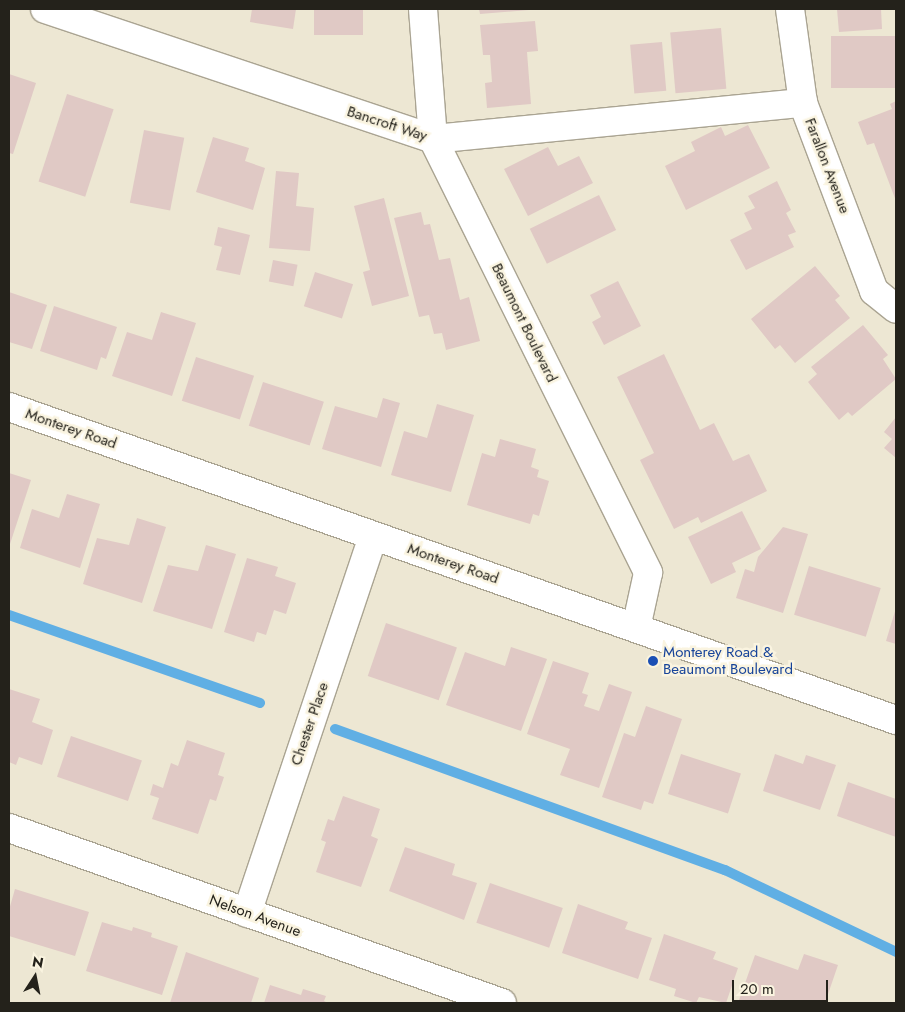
<!DOCTYPE html>
<html>
<head>
<meta charset="utf-8">
<style>
  body { margin:0 }
  #map { position:relative; width:905px; height:1012px; overflow:hidden; background:#ede7d3; font-family:Jost,sans-serif }
  div>[style] { position:absolute }
  .stream>* { height:10px; margin:-5px; padding:0 5px; transform-origin:5px; border-radius:5px; background:#60afe4 }
  .building>* { inset:0; background:#e0c9c5; transform-origin:0 0 }
  .roads { filter:drop-shadow(1px 0 #aaa492) drop-shadow(-1px 0 #aaa492) drop-shadow(0 1px #aaa492) drop-shadow(0 -1px #aaa492) }
  .street>* { height:28px; margin:-14px; padding:0 14px; transform-origin:14px; border-radius:14px; background:#fff }
  .secondary>* { height:28px; margin:-14px; padding:0 14px; transform-origin:14px; border-radius:14px; background:#fff }
  .dots>* { width:14px; height:14px; translate:-50% -50%; box-sizing:border-box; border:2px solid #faf4e0; border-radius:50% }
  span { translate:-50% -50%; white-space:nowrap; text-align:center; line-height:1.15; -webkit-text-stroke:5px #faf4e0; paint-order:stroke }
  .street-label { font-size:15px; color:#24221b }
  .transit-label { font-size:15px; color:#164399 }
  .left { translate:0 -50%; text-align:left }
  .frame { position:absolute; inset:0; border:10px solid #24221b; pointer-events:none }
  .north { position:absolute; left:10px; top:952px; width:50px; height:50px; -webkit-text-stroke:4px #faf4e0; paint-order:stroke; rotate:11deg; font-size:14px; font-weight:700; line-height:20px; text-align:center; color:#24221b }
  .north::after { content:''; display:block; margin:auto; width:18px; height:22px; background:#24221b; clip-path:polygon(50% 0,100% 100%,50% 72%,0 100%) }
  .scale { position:absolute; left:732px; top:980px; width:96px; height:22px; box-sizing:border-box; border:2px solid #24221b; border-top:0; padding-left:6px; font-size:15px; line-height:18px; white-space:nowrap; color:#24221b; -webkit-text-stroke:4px #faf4e0; paint-order:stroke }
</style>
</head>
<body>
<div id="map">
  <div class="stream">
    <div style="left:9px;top:615px;width:266px;rotate:19.3deg"></div>
    <div style="left:335px;top:729px;width:415px;rotate:19.9deg"></div>
    <div style="left:725px;top:870px;width:190px;rotate:25.6deg"></div>
  </div>
  <div class="building">
    <div style="clip-path:polygon(252px 9px,296px 9px,293px 29px,250px 22px)"></div>
    <div style="left:314px;top:9px;width:49px;height:26px"></div>
    <div style="clip-path:polygon(479px 9px,529px 9px,529px 10px,480px 14px)"></div>
    <div style="clip-path:polygon(837px 9px,881px 9px,882px 29px,839px 32px)"></div>
    <div style="clip-path:polygon(535px 21px,538px 51px,527px 52px,531px 104px,487px 108px,485px 83px,492px 82px,490px 55px,483px 55px,480px 25px)"></div>
    <div style="left:721px;top:28px;width:61px;height:51px;rotate:85deg"></div>
    <div style="left:896px;top:36px;width:52px;height:65px;rotate:90deg"></div>
    <div style="left:662px;top:42px;width:49px;height:32px;rotate:85deg"></div>
    <div style="clip-path:polygon(9px 74px,36px 83px,13px 154px,9px 153px)"></div>
    <div style="left:67px;top:94px;width:49px;height:92px;rotate:18deg"></div>
    <div style="clip-path:polygon(896px 101px,896px 201px,874px 143px,867px 145px,858px 122px,892px 109px,890px 104px)"></div>
    <div style="clip-path:polygon(748px 125px,770px 168px,686px 210px,665px 166px,695px 151px,691px 142px,721px 127px,725px 136px)"></div>
    <div style="left:144px;top:130px;width:41px;height:74px;rotate:11deg"></div>
    <div style="clip-path:polygon(213px 137px,249px 148px,245px 161px,265px 168px,253px 210px,196px 192px)"></div>
    <div style="clip-path:polygon(548px 147px,558px 166px,579px 156px,593px 183px,528px 216px,504px 169px)"></div>
    <div style="clip-path:polygon(276px 171px,299px 173px,296px 206px,314px 208px,310px 251px,269px 248px)"></div>
    <div style="clip-path:polygon(777px 181px,791px 210px,786px 213px,796px 232px,788px 235px,794px 247px,746px 270px,730px 240px,752px 229px,744px 213px,755px 208px,748px 196px)"></div>
    <div style="left:599px;top:195px;width:39px;height:77px;rotate:64deg"></div>
    <div style="clip-path:polygon(384px 198px,409px 296px,372px 306px,363px 272px,370px 270px,354px 206px)"></div>
    <div style="clip-path:polygon(421px 212px,424px 225px,430px 224px,439px 260px,450px 258px,460px 300px,469px 297px,480px 341px,446px 350px,442px 333px,434px 334px,429px 315px,419px 317px,394px 218px)"></div>
    <div style="clip-path:polygon(218px 227px,250px 235px,240px 275px,216px 270px,222px 247px,214px 245px)"></div>
    <div style="left:273px;top:260px;width:25px;height:22px;rotate:11deg"></div>
    <div style="clip-path:polygon(815px 266px,840px 296px,835px 300px,850px 318px,795px 363px,780px 345px,775px 349px,751px 319px)"></div>
    <div style="left:315px;top:272px;width:40px;height:36px;rotate:18deg"></div>
    <div style="clip-path:polygon(618px 281px,641px 326px,604px 345px,592px 322px,601px 317px,590px 295px)"></div>
    <div style="clip-path:polygon(9px 292px,47px 305px,32px 349px,9px 342px)"></div>
    <div style="clip-path:polygon(54px 306px,117px 327px,106px 359px,101px 357px,97px 370px,40px 351px)"></div>
    <div style="clip-path:polygon(161px 312px,196px 323px,172px 396px,112px 376px,127px 332px,152px 340px)"></div>
    <div style="clip-path:polygon(863px 325px,888px 355px,883px 359px,896px 379px,852px 416px,848px 412px,839px 420px,808px 382px,817px 374px,811px 367px)"></div>
    <div style="clip-path:polygon(664px 354px,700px 430px,714px 423px,733px 461px,749px 454px,767px 491px,701px 523px,698px 517px,674px 529px,640px 460px,654px 453px,617px 377px)"></div>
    <div style="left:196px;top:357px;width:61px;height:46px;rotate:18deg"></div>
    <div style="left:263px;top:382px;width:64px;height:46px;rotate:18deg"></div>
    <div style="clip-path:polygon(383px 398px,400px 403px,381px 467px,322px 449px,335px 406px,377px 418px)"></div>
    <div style="clip-path:polygon(437px 404px,474px 415px,451px 492px,391px 475px,404px 431px,427px 438px)"></div>
    <div style="clip-path:polygon(896px 417px,896px 458px,884px 448px,892px 439px,884px 432px)"></div>
    <div style="clip-path:polygon(500px 439px,536px 449px,531px 467px,539px 470px,537px 477px,549px 481px,539px 516px,533px 514px,530px 524px,467px 505px,482px 453px,495px 457px)"></div>
    <div style="clip-path:polygon(9px 473px,31px 480px,9px 547px)"></div>
    <div style="clip-path:polygon(67px 494px,100px 504px,80px 568px,20px 548px,32px 509px,59px 518px)"></div>
    <div style="clip-path:polygon(742px 511px,761px 549px,732px 563px,736px 572px,711px 584px,688px 537px)"></div>
    <div style="clip-path:polygon(137px 518px,166px 527px,142px 603px,83px 584px,97px 538px,129px 545px)"></div>
    <div style="clip-path:polygon(783px 527px,808px 534px,783px 613px,736px 598px,745px 569px,754px 572px,758px 557px)"></div>
    <div style="clip-path:polygon(206px 545px,236px 554px,212px 629px,153px 611px,168px 565px,198px 571px)"></div>
    <div style="clip-path:polygon(247px 558px,278px 567px,275px 576px,296px 583px,286px 614px,274px 610px,266px 635px,257px 632px,254px 642px,224px 632px)"></div>
    <div style="left:809px;top:566px;width:75px;height:51px;rotate:17deg"></div>
    <div style="clip-path:polygon(896px 608px,896px 644px,886px 641px)"></div>
    <div style="left:386px;top:623px;width:75px;height:56px;rotate:19deg"></div>
    <div style="clip-path:polygon(511px 647px,547px 659px,521px 731px,446px 705px,465px 652px,505px 666px)"></div>
    <div style="clip-path:polygon(553px 661px,589px 673px,582px 693px,588px 695px,584px 706px,599px 711px,609px 684px,632px 692px,599px 788px,560px 775px,570px 749px,527px 734px)"></div>
    <div style="clip-path:polygon(9px 689px,40px 699px,32px 722px,53px 730px,42px 765px,19px 757px,16px 765px,9px 762px)"></div>
    <div style="clip-path:polygon(646px 706px,682px 719px,653px 804px,644px 801px,641px 810px,602px 797px,624px 733px,635px 737px)"></div>
    <div style="left:71px;top:736px;width:75px;height:43px;rotate:19deg"></div>
    <div style="clip-path:polygon(187px 740px,225px 753px,218px 775px,224px 777px,216px 801px,210px 799px,198px 834px,152px 819px,159px 798px,150px 795px,153px 784px,163px 788px,171px 763px,178px 766px)"></div>
    <div style="left:681px;top:754px;width:63px;height:42px;rotate:18deg"></div>
    <div style="clip-path:polygon(775px 754px,803px 764px,806px 755px,836px 765px,820px 810px,763px 791px)"></div>
    <div style="clip-path:polygon(848px 782px,896px 799px,896px 837px,837px 816px)"></div>
    <div style="clip-path:polygon(343px 796px,380px 809px,371px 836px,378px 839px,361px 887px,316px 872px,326px 842px,321px 840px,328px 819px,334px 821px)"></div>
    <div style="clip-path:polygon(405px 847px,455px 864px,452px 875px,477px 883px,464px 920px,389px 891px)"></div>
    <div style="left:490px;top:883px;width:77px;height:42px;rotate:19deg"></div>
    <div style="clip-path:polygon(15px 889px,89px 912px,75px 956px,9px 936px,9px 910px)"></div>
    <div style="clip-path:polygon(578px 904px,628px 922px,625px 929px,652px 938px,638px 979px,562px 953px)"></div>
    <div style="clip-path:polygon(102px 922px,132px 931px,133px 927px,152px 933px,151px 937px,178px 946px,162px 995px,86px 971px)"></div>
    <div style="clip-path:polygon(664px 934px,716px 952px,713px 959px,738px 968px,726px 1003px,699px 997px,696px 1003px,674px 996px,676px 989px,649px 980px)"></div>
    <div style="clip-path:polygon(186px 952px,259px 978px,251px 1003px,170px 1003px)"></div>
    <div style="clip-path:polygon(804px 954px,838px 965px,825px 1003px,738px 1003px,755px 955px,798px 970px)"></div>
    <div style="clip-path:polygon(270px 985px,301px 995px,303px 989px,326px 996px,324px 1001px,328px 1003px,264px 1003px)"></div>
  </div>
  <div class="roads">
    <div class="street">
      <div style="left:45px;top:9px;width:409px;rotate:18.5deg"></div>
      <div style="left:433px;top:139px;width:372px;rotate:-5.6deg"></div>
      <div style="left:423px;top:9px;width:130px;rotate:85.6deg"></div>
      <div style="left:433px;top:139px;width:484px;rotate:63.6deg"></div>
      <div style="left:648px;top:573px;width:56px;rotate:102.3deg"></div>
      <div style="left:790px;top:9px;width:95px;rotate:82.1deg"></div>
      <div style="left:803px;top:103px;width:201px;rotate:69.3deg"></div>
      <div style="left:874px;top:291px;width:28px;rotate:39deg"></div>
      <div style="left:9px;top:828px;width:523px;rotate:19.54deg"></div>
      <div style="left:247px;top:913px;width:397px;rotate:-71.5deg"></div>
    </div>
    <div class="secondary">
      <div style="left:9px;top:407px;width:941px;rotate:19.44deg"></div>
    </div>
  </div>
  <div class="dots">
    <div style="left:653px;top:661px;background:#1a4fb4"></div>
  </div>
  <div class="street-label">
    <span style="left:387px;top:124px;rotate:18deg">Bancroft Way</span>
    <span style="left:827px;top:166px;rotate:69deg">Farallon Avenue</span>
    <span style="left:524px;top:323px;rotate:64deg">Beaumont Boulevard</span>
    <span style="left:71px;top:429px;rotate:19deg">Monterey Road</span>
    <span style="left:453px;top:564px;rotate:19deg">Monterey Road</span>
    <span style="left:310px;top:724px;rotate:-71deg">Chester Place</span>
    <span style="left:255px;top:916px;rotate:20deg">Nelson Avenue</span>
  </div>
  <div class="transit-label">
    <span class="left" style="left:663px;top:661px">Monterey Road &amp;<br>Beaumont Boulevard</span>
  </div>
  <div class="frame"></div>
  <div class="north">N</div>
  <div class="scale">20 m</div>
</div>
</body>
</html>
